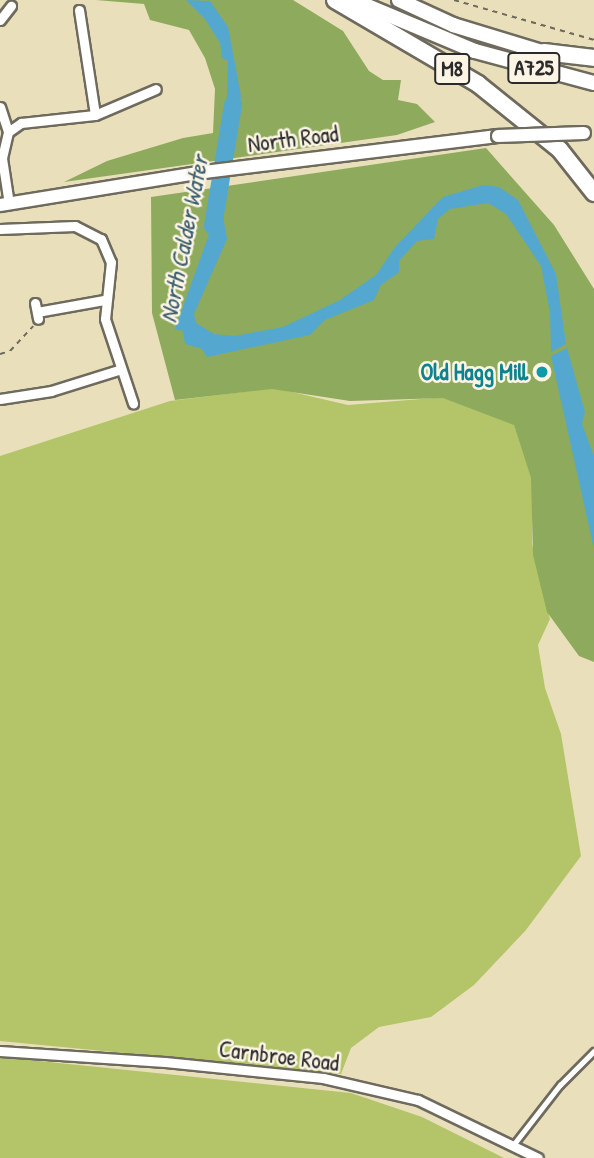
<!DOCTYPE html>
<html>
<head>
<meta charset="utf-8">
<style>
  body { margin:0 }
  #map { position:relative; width:594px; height:1158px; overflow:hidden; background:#e9e0bb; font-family:"Patrick Hand",sans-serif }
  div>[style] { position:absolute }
  .green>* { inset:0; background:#b3c568 }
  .forest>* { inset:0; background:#8eaa5c }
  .water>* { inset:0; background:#54a8d0 }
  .river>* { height:18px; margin:-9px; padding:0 9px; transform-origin:9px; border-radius:9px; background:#54a8d0 }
  .path>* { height:2px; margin-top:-1px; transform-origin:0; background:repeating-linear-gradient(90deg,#6e6a5d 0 5px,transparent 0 10px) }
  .roads { filter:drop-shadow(2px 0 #6e6a5d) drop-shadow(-2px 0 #6e6a5d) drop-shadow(0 2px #6e6a5d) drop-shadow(0 -2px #6e6a5d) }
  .service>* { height:4.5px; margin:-2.25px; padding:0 2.25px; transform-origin:2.25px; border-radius:2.25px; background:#fff }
  .minor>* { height:9px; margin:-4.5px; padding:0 4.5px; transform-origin:4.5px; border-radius:4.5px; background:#fff }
  .secondary>* { height:12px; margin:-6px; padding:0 6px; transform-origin:6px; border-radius:6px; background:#fff }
  .trunk>* { height:14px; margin:-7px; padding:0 7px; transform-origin:7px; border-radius:7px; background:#fff }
  .motorway>* { height:16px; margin:-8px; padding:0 8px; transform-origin:8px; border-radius:8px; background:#fff }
  .bridges { filter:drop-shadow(2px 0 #6e6a5d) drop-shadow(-2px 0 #6e6a5d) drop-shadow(0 2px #6e6a5d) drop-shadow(0 -2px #6e6a5d) }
  .secondary-bridge>* { height:12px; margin:-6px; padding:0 6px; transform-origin:6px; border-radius:6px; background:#fff }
  .dots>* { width:19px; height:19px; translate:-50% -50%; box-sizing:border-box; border:4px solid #fcf5e5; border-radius:50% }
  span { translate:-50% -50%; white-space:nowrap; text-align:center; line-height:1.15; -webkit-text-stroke:5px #fcf5e5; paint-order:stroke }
  .shield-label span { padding:2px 5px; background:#fcf5e5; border:2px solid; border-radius:5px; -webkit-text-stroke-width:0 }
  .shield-label { font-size:21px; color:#2b2b2b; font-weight:700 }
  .street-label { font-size:23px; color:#2b2b2b }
  .culture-label { font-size:23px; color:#0d838f; font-weight:700 }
  .right { translate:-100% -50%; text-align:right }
  .water-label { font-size:24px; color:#3b5d6d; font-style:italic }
</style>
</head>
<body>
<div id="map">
  <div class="green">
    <div style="clip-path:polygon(275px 388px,348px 405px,445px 397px,513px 421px,532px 480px,532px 544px,550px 619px,538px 645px,545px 688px,561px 734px,581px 856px,526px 930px,474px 985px,431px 1017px,379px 1027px,351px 1048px,341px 1074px,0 1041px,0 456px,170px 401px)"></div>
    <div style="clip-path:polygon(0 1057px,351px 1093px,422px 1117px,504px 1158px,0 1158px)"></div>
  </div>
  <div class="forest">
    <div style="clip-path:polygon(96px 0,293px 0,343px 31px,369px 71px,383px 80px,401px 80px,398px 100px,417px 104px,435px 122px,397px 135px,64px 182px,107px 161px,183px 138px,213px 133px,215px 89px,205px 58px,189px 30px,150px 20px,144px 4px)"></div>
    <div style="clip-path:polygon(486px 148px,554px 225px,594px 289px,594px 662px,579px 656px,547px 612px,533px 555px,531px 478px,514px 425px,443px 398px,350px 401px,272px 389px,175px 400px,152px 313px,151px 197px)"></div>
  </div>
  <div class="water">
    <div style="clip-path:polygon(186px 0,210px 1px,228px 27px,241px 96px,233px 130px,226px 128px,228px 61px,222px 58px,220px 43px,205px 19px)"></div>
    <div style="clip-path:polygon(483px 185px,499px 187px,518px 200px,556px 274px,566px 344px,551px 352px,550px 313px,541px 266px,506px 214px,488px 203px,450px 209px,438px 219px,434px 239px,417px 241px,399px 261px,399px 272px,381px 285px,374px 300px,325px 320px,310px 335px,207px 357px,202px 349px,185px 344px,183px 331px,175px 329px,212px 226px,209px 204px,221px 205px,227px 239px,194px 314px,196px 323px,214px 334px,234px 336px,283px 327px,340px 300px,376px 275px,395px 247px,443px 197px)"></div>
    <div style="clip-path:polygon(567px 348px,585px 412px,582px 424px,594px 456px,594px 549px,551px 356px)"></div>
  </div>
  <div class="river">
    <div style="left:213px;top:226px;width:123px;rotate:-80.6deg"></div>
  </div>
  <div class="path">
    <div style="left:454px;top:0;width:146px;rotate:15.9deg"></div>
    <div style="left:0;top:354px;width:10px;rotate:-17deg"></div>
    <div style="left:10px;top:351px;width:34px;rotate:-47deg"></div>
  </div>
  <div class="roads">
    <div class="service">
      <div style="left:514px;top:1144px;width:75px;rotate:-52.1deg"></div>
      <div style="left:560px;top:1085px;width:48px;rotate:-45deg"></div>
    </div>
    <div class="minor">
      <div style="left:79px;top:10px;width:106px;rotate:81.3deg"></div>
      <div style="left:0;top:20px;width:18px;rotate:-52deg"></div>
      <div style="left:0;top:107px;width:26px;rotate:72deg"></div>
      <div style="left:9px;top:204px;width:47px;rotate:-98.7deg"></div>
      <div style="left:2px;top:158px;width:27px;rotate:-77deg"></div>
      <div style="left:8px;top:132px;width:16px;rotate:-35deg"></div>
      <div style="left:21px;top:123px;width:74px;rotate:-6.2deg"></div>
      <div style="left:95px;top:115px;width:66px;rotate:-23.1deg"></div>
      <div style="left:0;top:229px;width:75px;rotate:-2.3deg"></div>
      <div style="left:75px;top:226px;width:29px;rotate:27deg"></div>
      <div style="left:101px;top:239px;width:25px;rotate:67deg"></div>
      <div style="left:111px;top:262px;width:57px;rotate:96deg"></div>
      <div style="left:105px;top:319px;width:89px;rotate:71.6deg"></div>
      <div style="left:35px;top:303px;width:16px;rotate:79deg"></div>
      <div style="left:37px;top:312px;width:68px;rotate:-10.2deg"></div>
      <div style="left:0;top:399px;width:52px;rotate:-8.9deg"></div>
      <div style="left:51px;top:391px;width:73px;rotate:-17.4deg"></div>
      <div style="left:0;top:1051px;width:165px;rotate:3.8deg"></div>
      <div style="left:165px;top:1062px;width:159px;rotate:5.8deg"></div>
      <div style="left:323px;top:1078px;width:98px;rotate:13deg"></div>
      <div style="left:418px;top:1100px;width:133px;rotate:25.8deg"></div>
    </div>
    <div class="secondary">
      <div style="left:0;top:205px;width:207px;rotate:-9.2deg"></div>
      <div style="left:204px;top:172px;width:296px;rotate:-7deg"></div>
    </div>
    <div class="trunk">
      <div style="left:353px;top:0;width:132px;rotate:22.7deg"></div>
      <div style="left:475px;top:51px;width:123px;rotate:15.1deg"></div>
      <div style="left:399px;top:0;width:60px;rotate:24.8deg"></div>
      <div style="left:453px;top:25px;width:103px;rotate:16.9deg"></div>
    </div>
    <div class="motorway">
      <div style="left:335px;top:0;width:166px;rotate:30.4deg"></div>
      <div style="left:478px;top:84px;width:105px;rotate:38.8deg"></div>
      <div style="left:560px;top:150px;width:55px;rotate:51.7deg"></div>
      <div style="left:544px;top:52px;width:50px;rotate:6.8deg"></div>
    </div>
  </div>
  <div class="bridges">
    <div class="secondary-bridge">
      <div style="left:498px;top:136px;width:86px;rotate:-2deg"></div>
    </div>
  </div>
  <div class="dots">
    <div style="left:542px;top:372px;background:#0f9aa8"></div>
  </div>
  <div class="shield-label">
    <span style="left:534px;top:68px">A725</span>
    <span style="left:452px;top:69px">M8</span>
  </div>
  <div class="street-label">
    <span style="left:293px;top:139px;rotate:-7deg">North Road</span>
    <span style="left:279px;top:1056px;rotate:7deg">Carnbroe Road</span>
  </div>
  <div class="culture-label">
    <span class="right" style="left:528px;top:372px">Old Hagg Mill</span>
  </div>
  <div class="water-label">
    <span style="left:184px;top:239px;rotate:-79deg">North Calder Water</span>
  </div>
</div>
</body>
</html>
